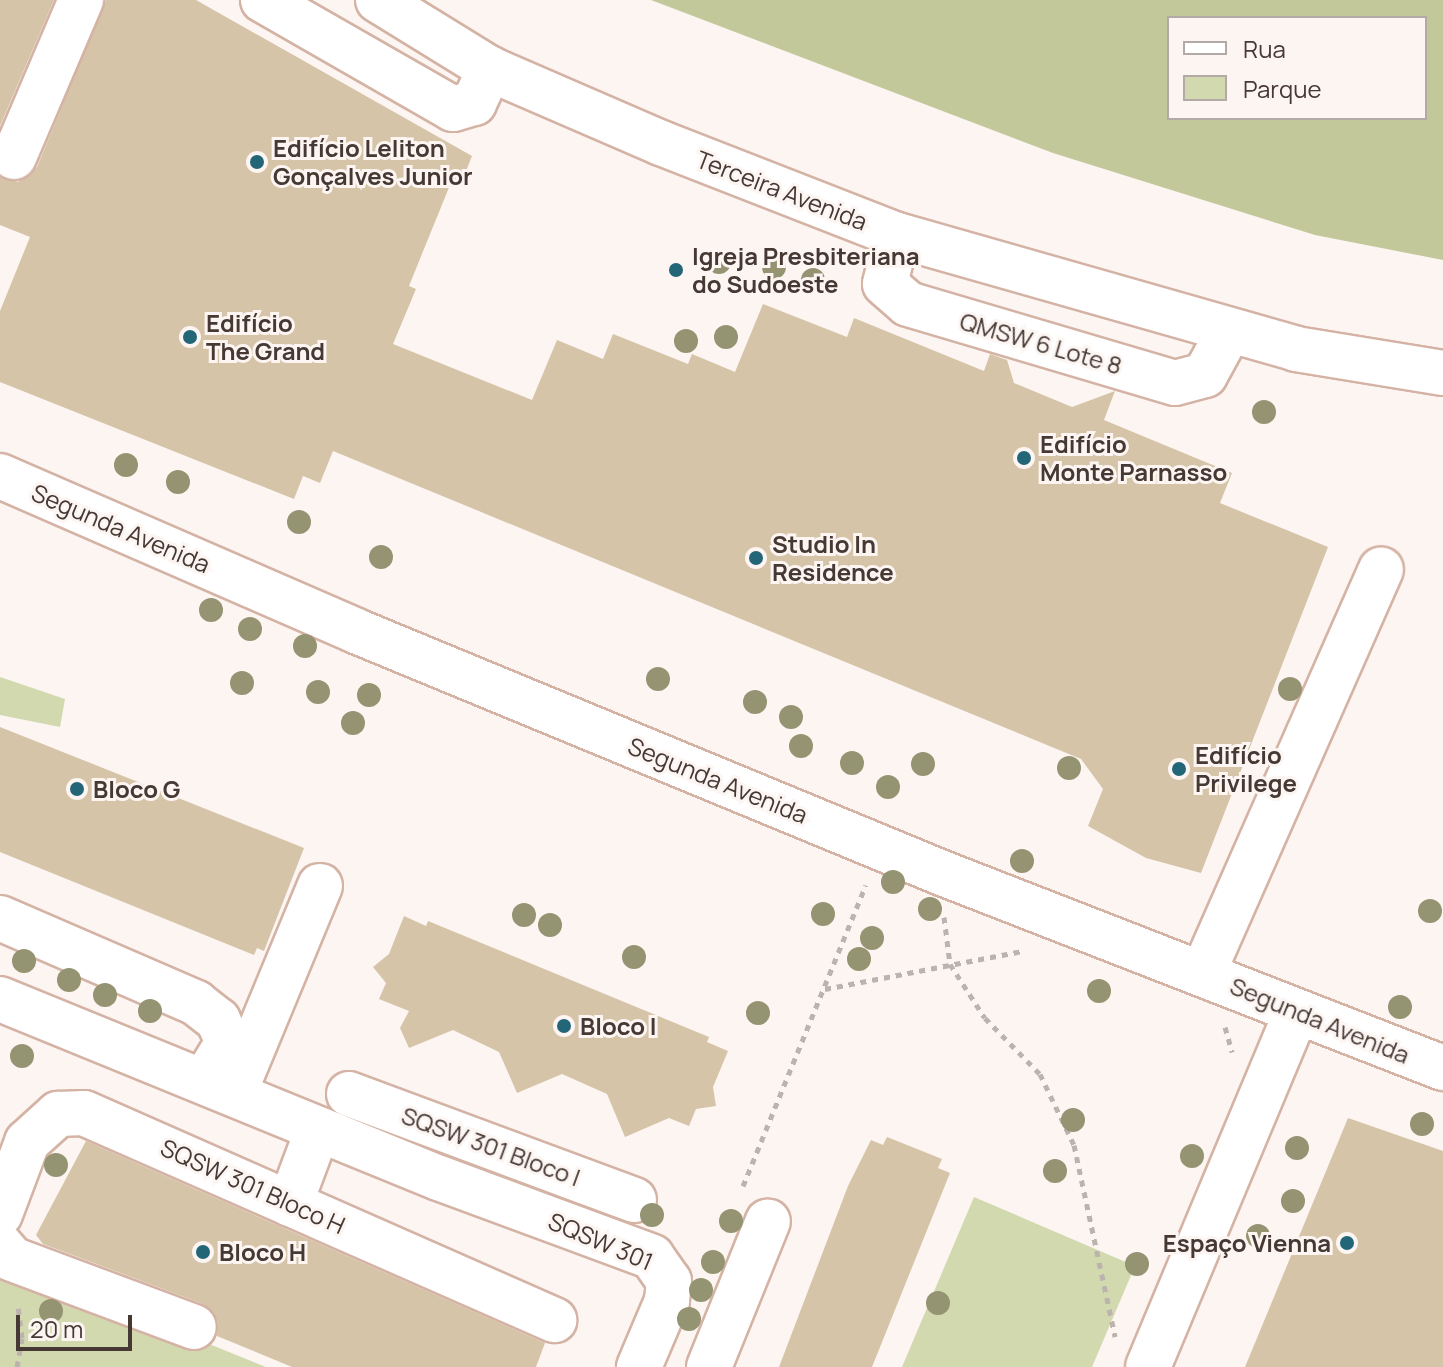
<!DOCTYPE html>
<html>
<head>
<meta charset="utf-8">
<style>
  body { margin:0 }
  #map { position:relative; width:1443px; height:1367px; overflow:hidden; background:#fcf5f2; font-family:Manrope,sans-serif }
  div>[style] { position:absolute }
  .green>* { inset:0; background:#d3d9af }
  .forest>* { inset:0; background:#c2c899 }
  .building>* { inset:0; background:#d6c4a8 }
  .path>* { height:5px; margin-top:-2.5px; transform-origin:0; background:repeating-linear-gradient(90deg,#bcb3af 0 6px,transparent 0 12px) }
  .roads { filter:drop-shadow(2px 0 #d4b3a5) drop-shadow(-2px 0 #d4b3a5) drop-shadow(0 2px #d4b3a5) drop-shadow(0 -2px #d4b3a5) }
  .minor>* { height:44px; margin:-22px; padding:0 22px; transform-origin:22px; border-radius:22px; background:#fff }
  .trees>* { width:24px; height:24px; margin:-12px; border-radius:50%; background:#949372 }
  .dots>* { width:22px; height:22px; translate:-50% -50%; box-sizing:border-box; border:4px solid #fcf5f2; border-radius:50% }
  span { translate:-50% -50%; white-space:nowrap; text-align:center; line-height:1.15; -webkit-text-stroke:6px #fcf5f2; paint-order:stroke }
  .poi-label { font-size:24px; color:#463833; font-weight:700 }
  .left { translate:0 -50%; text-align:left }
  .right { translate:-100% -50%; text-align:right }
  .street-label { font-size:24px; color:#463833 }
  .legend { position:absolute; left:1167px; top:16px; width:260px; height:104px; box-sizing:border-box; background:#fcf5f2; border:2px solid #b3a9a6; margin:0; padding:10px 14px; list-style:none; font-size:24px; color:#463833 }
  .legend li { display:flex; align-items:center; gap:16px; height:40px }
  .legend b { width:40px; border:2px solid #b3a9a6 }
  .scale { position:absolute; left:16px; top:1315px; width:116px; height:36px; box-sizing:border-box; border:4px solid #463833; border-top:0; padding-left:10px; font-size:24px; line-height:28px; white-space:nowrap; color:#463833; -webkit-text-stroke:6px #fcf5f2; paint-order:stroke }
</style>
</head>
<body>
<div id="map">
  <div class="green">
    <div style="clip-path:polygon(0 677px,65px 699px,60px 727px,0 715px)"></div>
    <div style="clip-path:polygon(974px 1197px,1135px 1266px,1092px 1367px,902px 1367px)"></div>
    <div style="clip-path:polygon(0 1259px,266px 1367px,0 1367px)"></div>
  </div>
  <div class="forest">
    <div style="clip-path:polygon(evenodd,651px 0,1443px 0,1443px 260px,1315px 235px,1053px 153px,651px 0,1169px 18px,1425px 18px,1425px 118px,1169px 118px,1169px 18px)"></div>
  </div>
  <div class="building">
    <div style="clip-path:polygon(0 0,54px 0,0 126px)"></div>
    <div style="clip-path:polygon(106px 0,196px 0,472px 156px,461px 184px,452px 180px,409px 286px,416px 289px,393px 344px,532px 400px,557px 340px,603px 359px,613px 334px,688px 364px,692px 354px,735px 372px,763px 304px,847px 337px,854px 318px,984px 371px,990px 354px,1007px 360px,1014px 383px,1072px 407px,1115px 391px,1104px 420px,1232px 473px,1220px 503px,1328px 547px,1201px 873px,1146px 858px,1088px 826px,1103px 789px,1081px 759px,333px 451px,320px 483px,303px 476px,294px 499px,0 382px,0 311px,30px 237px,0 225px,0 177px,18px 182px,37px 167px)"></div>
    <div style="clip-path:polygon(0 727px,304px 848px,264px 951px,257px 948px,254px 955px,0 852px)"></div>
    <div style="clip-path:polygon(404px 916px,426px 926px,428px 921px,709px 1037px,707px 1042px,728px 1051px,713px 1087px,716px 1106px,696px 1109px,689px 1126px,669px 1118px,625px 1137px,607px 1094px,562px 1074px,517px 1093px,499px 1052px,453px 1030px,409px 1048px,400px 1028px,409px 1011px,379px 999px,386px 983px,373px 967px,389px 954px)"></div>
    <div style="clip-path:polygon(1348px 1118px,1443px 1151px,1443px 1367px,1245px 1367px)"></div>
    <div style="clip-path:polygon(887px 1137px,942px 1159px,938px 1168px,950px 1173px,872px 1367px,779px 1367px,848px 1186px,871px 1140px,883px 1145px)"></div>
    <div style="clip-path:polygon(86px 1141px,545px 1343px,536px 1367px,292px 1367px,217px 1336px,218px 1322px,203px 1304px,43px 1244px,36px 1235px)"></div>
  </div>
  <div class="path">
    <div style="left:944px;top:917px;width:47px;rotate:82.7deg"></div>
    <div style="left:950px;top:964px;width:64px;rotate:57.1deg"></div>
    <div style="left:985px;top:1018px;width:78px;rotate:45.5deg"></div>
    <div style="left:1040px;top:1074px;width:79px;rotate:64.4deg"></div>
    <div style="left:1074px;top:1145px;width:196px;rotate:77.9deg"></div>
    <div style="left:825px;top:989px;width:202px;rotate:-10.9deg"></div>
    <div style="left:1225px;top:1027px;width:26px;rotate:74deg"></div>
    <div style="left:743px;top:1186px;width:325px;rotate:-67.8deg"></div>
    <div style="left:17px;top:1367px;width:29px;rotate:-80deg"></div>
    <div style="left:22px;top:1338px;width:33px;rotate:-97deg"></div>
  </div>
  <div class="roads">
    <div class="minor">
      <div style="left:263px;top:0;width:219px;rotate:29.8deg"></div>
      <div style="left:453px;top:109px;width:22px;rotate:-16deg"></div>
      <div style="left:474px;top:103px;width:38px;rotate:-65deg"></div>
      <div style="left:378px;top:0;width:132px;rotate:31.6deg"></div>
      <div style="left:490px;top:69px;width:186px;rotate:23.4deg"></div>
      <div style="left:661px;top:143px;width:253px;rotate:21.3deg"></div>
      <div style="left:897px;top:235px;width:415px;rotate:15.9deg"></div>
      <div style="left:1296px;top:349px;width:149px;rotate:9.3deg"></div>
      <div style="left:14px;top:157px;width:171px;rotate:-66.9deg"></div>
      <div style="left:897px;top:235px;width:50px;rotate:103.8deg"></div>
      <div style="left:885px;top:284px;width:30px;rotate:41deg"></div>
      <div style="left:908px;top:304px;width:278px;rotate:16.5deg"></div>
      <div style="left:1175px;top:383px;width:31px;rotate:-15deg"></div>
      <div style="left:1205px;top:375px;width:50px;rotate:-61.4deg"></div>
      <div style="left:0;top:476px;width:388px;rotate:23.5deg"></div>
      <div style="left:356px;top:631px;width:634px;rotate:22.44deg"></div>
      <div style="left:942px;top:873px;width:538px;rotate:21.27deg"></div>
      <div style="left:0;top:918px;width:214px;rotate:23.4deg"></div>
      <div style="left:196px;top:1003px;width:28px;rotate:38deg"></div>
      <div style="left:218px;top:1020px;width:24px;rotate:66deg"></div>
      <div style="left:228px;top:1042px;width:46px;rotate:121.6deg"></div>
      <div style="left:1203px;top:973px;width:441px;rotate:-66.2deg"></div>
      <div style="left:0;top:999px;width:474px;rotate:22.2deg"></div>
      <div style="left:439px;top:1178px;width:227px;rotate:20.3deg"></div>
      <div style="left:652px;top:1257px;width:29px;rotate:55deg"></div>
      <div style="left:669px;top:1281px;width:20px;rotate:96deg"></div>
      <div style="left:667px;top:1301px;width:72px;rotate:113deg"></div>
      <div style="left:235px;top:1091px;width:222px;rotate:-67.5deg"></div>
      <div style="left:349px;top:1094px;width:304px;rotate:20.4deg"></div>
      <div style="left:290px;top:1204px;width:80px;rotate:-69.5deg"></div>
      <div style="left:0;top:1214px;width:77px;rotate:-69.4deg"></div>
      <div style="left:27px;top:1142px;width:42px;rotate:-42.1deg"></div>
      <div style="left:58px;top:1114px;width:26px;rotate:-2deg"></div>
      <div style="left:84px;top:1113px;width:514px;rotate:23.77deg"></div>
      <div style="left:0;top:1245px;width:18px;rotate:49deg"></div>
      <div style="left:12px;top:1259px;width:194px;rotate:20.5deg"></div>
      <div style="left:709px;top:1367px;width:157px;rotate:-68deg"></div>
      <div style="left:1148px;top:1367px;width:384px;rotate:-67.3deg"></div>
    </div>
  </div>
  <div class="trees">
    <div style="left:719px;top:262px"></div>
    <div style="left:774px;top:267px"></div>
    <div style="left:813px;top:280px"></div>
    <div style="left:726px;top:337px"></div>
    <div style="left:686px;top:341px"></div>
    <div style="left:1264px;top:412px"></div>
    <div style="left:126px;top:465px"></div>
    <div style="left:178px;top:482px"></div>
    <div style="left:299px;top:522px"></div>
    <div style="left:381px;top:557px"></div>
    <div style="left:211px;top:610px"></div>
    <div style="left:250px;top:629px"></div>
    <div style="left:305px;top:646px"></div>
    <div style="left:658px;top:679px"></div>
    <div style="left:242px;top:683px"></div>
    <div style="left:1290px;top:689px"></div>
    <div style="left:318px;top:692px"></div>
    <div style="left:369px;top:695px"></div>
    <div style="left:755px;top:702px"></div>
    <div style="left:791px;top:717px"></div>
    <div style="left:353px;top:723px"></div>
    <div style="left:801px;top:746px"></div>
    <div style="left:852px;top:763px"></div>
    <div style="left:923px;top:764px"></div>
    <div style="left:1069px;top:768px"></div>
    <div style="left:888px;top:787px"></div>
    <div style="left:1022px;top:861px"></div>
    <div style="left:893px;top:882px"></div>
    <div style="left:930px;top:909px"></div>
    <div style="left:1430px;top:911px"></div>
    <div style="left:823px;top:914px"></div>
    <div style="left:524px;top:915px"></div>
    <div style="left:550px;top:925px"></div>
    <div style="left:872px;top:938px"></div>
    <div style="left:634px;top:957px"></div>
    <div style="left:859px;top:959px"></div>
    <div style="left:24px;top:961px"></div>
    <div style="left:69px;top:980px"></div>
    <div style="left:1099px;top:991px"></div>
    <div style="left:105px;top:995px"></div>
    <div style="left:1400px;top:1007px"></div>
    <div style="left:150px;top:1011px"></div>
    <div style="left:758px;top:1013px"></div>
    <div style="left:22px;top:1056px"></div>
    <div style="left:1073px;top:1120px"></div>
    <div style="left:1422px;top:1124px"></div>
    <div style="left:1297px;top:1148px"></div>
    <div style="left:1192px;top:1156px"></div>
    <div style="left:56px;top:1165px"></div>
    <div style="left:1055px;top:1171px"></div>
    <div style="left:1293px;top:1201px"></div>
    <div style="left:652px;top:1215px"></div>
    <div style="left:731px;top:1221px"></div>
    <div style="left:1258px;top:1236px"></div>
    <div style="left:713px;top:1262px"></div>
    <div style="left:1137px;top:1264px"></div>
    <div style="left:701px;top:1290px"></div>
    <div style="left:938px;top:1303px"></div>
    <div style="left:51px;top:1311px"></div>
    <div style="left:689px;top:1319px"></div>
  </div>
  <div class="dots">
    <div style="left:257px;top:162px;background:#226678"></div>
    <div style="left:676px;top:270px;background:#226678"></div>
    <div style="left:190px;top:337px;background:#226678"></div>
    <div style="left:1024px;top:458px;background:#226678"></div>
    <div style="left:756px;top:558px;background:#226678"></div>
    <div style="left:1179px;top:769px;background:#226678"></div>
    <div style="left:77px;top:789px;background:#226678"></div>
    <div style="left:564px;top:1026px;background:#226678"></div>
    <div style="left:1347px;top:1243px;background:#226678"></div>
    <div style="left:203px;top:1252px;background:#226678"></div>
  </div>
  <div class="poi-label">
    <span class="left" style="left:273px;top:162px">Edifício Leliton<br>Gonçalves Junior</span>
    <span class="left" style="left:692px;top:270px">Igreja Presbiteriana<br>do Sudoeste</span>
    <span class="left" style="left:206px;top:337px">Edifício<br>The Grand</span>
    <span class="left" style="left:1040px;top:458px">Edifício<br>Monte Parnasso</span>
    <span class="left" style="left:772px;top:558px">Studio In<br>Residence</span>
    <span class="left" style="left:1195px;top:769px">Edifício<br>Privilege</span>
    <span class="left" style="left:93px;top:789px">Bloco G</span>
    <span class="left" style="left:580px;top:1026px">Bloco I</span>
    <span class="right" style="left:1331px;top:1243px">Espaço Vienna</span>
    <span class="left" style="left:219px;top:1252px">Bloco H</span>
  </div>
  <div class="street-label">
    <span style="left:782px;top:190px;rotate:21deg">Terceira Avenida</span>
    <span style="left:1041px;top:343px;rotate:16deg">QMSW 6 Lote 8</span>
    <span style="left:121px;top:528px;rotate:23deg">Segunda Avenida</span>
    <span style="left:718px;top:780px;rotate:22deg">Segunda Avenida</span>
    <span style="left:1320px;top:1020px;rotate:22deg">Segunda Avenida</span>
    <span style="left:491px;top:1146px;rotate:20deg">SQSW 301 Bloco I</span>
    <span style="left:253px;top:1186px;rotate:24deg">SQSW 301 Bloco H</span>
    <span style="left:601px;top:1241px;rotate:23deg">SQSW 301</span>
  </div>
  <ul class="legend">
  <li><b style="height:10px;background:#fff"></b>Rua</li>
  <li><b style="height:22px;background:#d3d9af"></b>Parque</li>
  </ul>
  <div class="scale">20 m</div>
</div>
</body>
</html>
